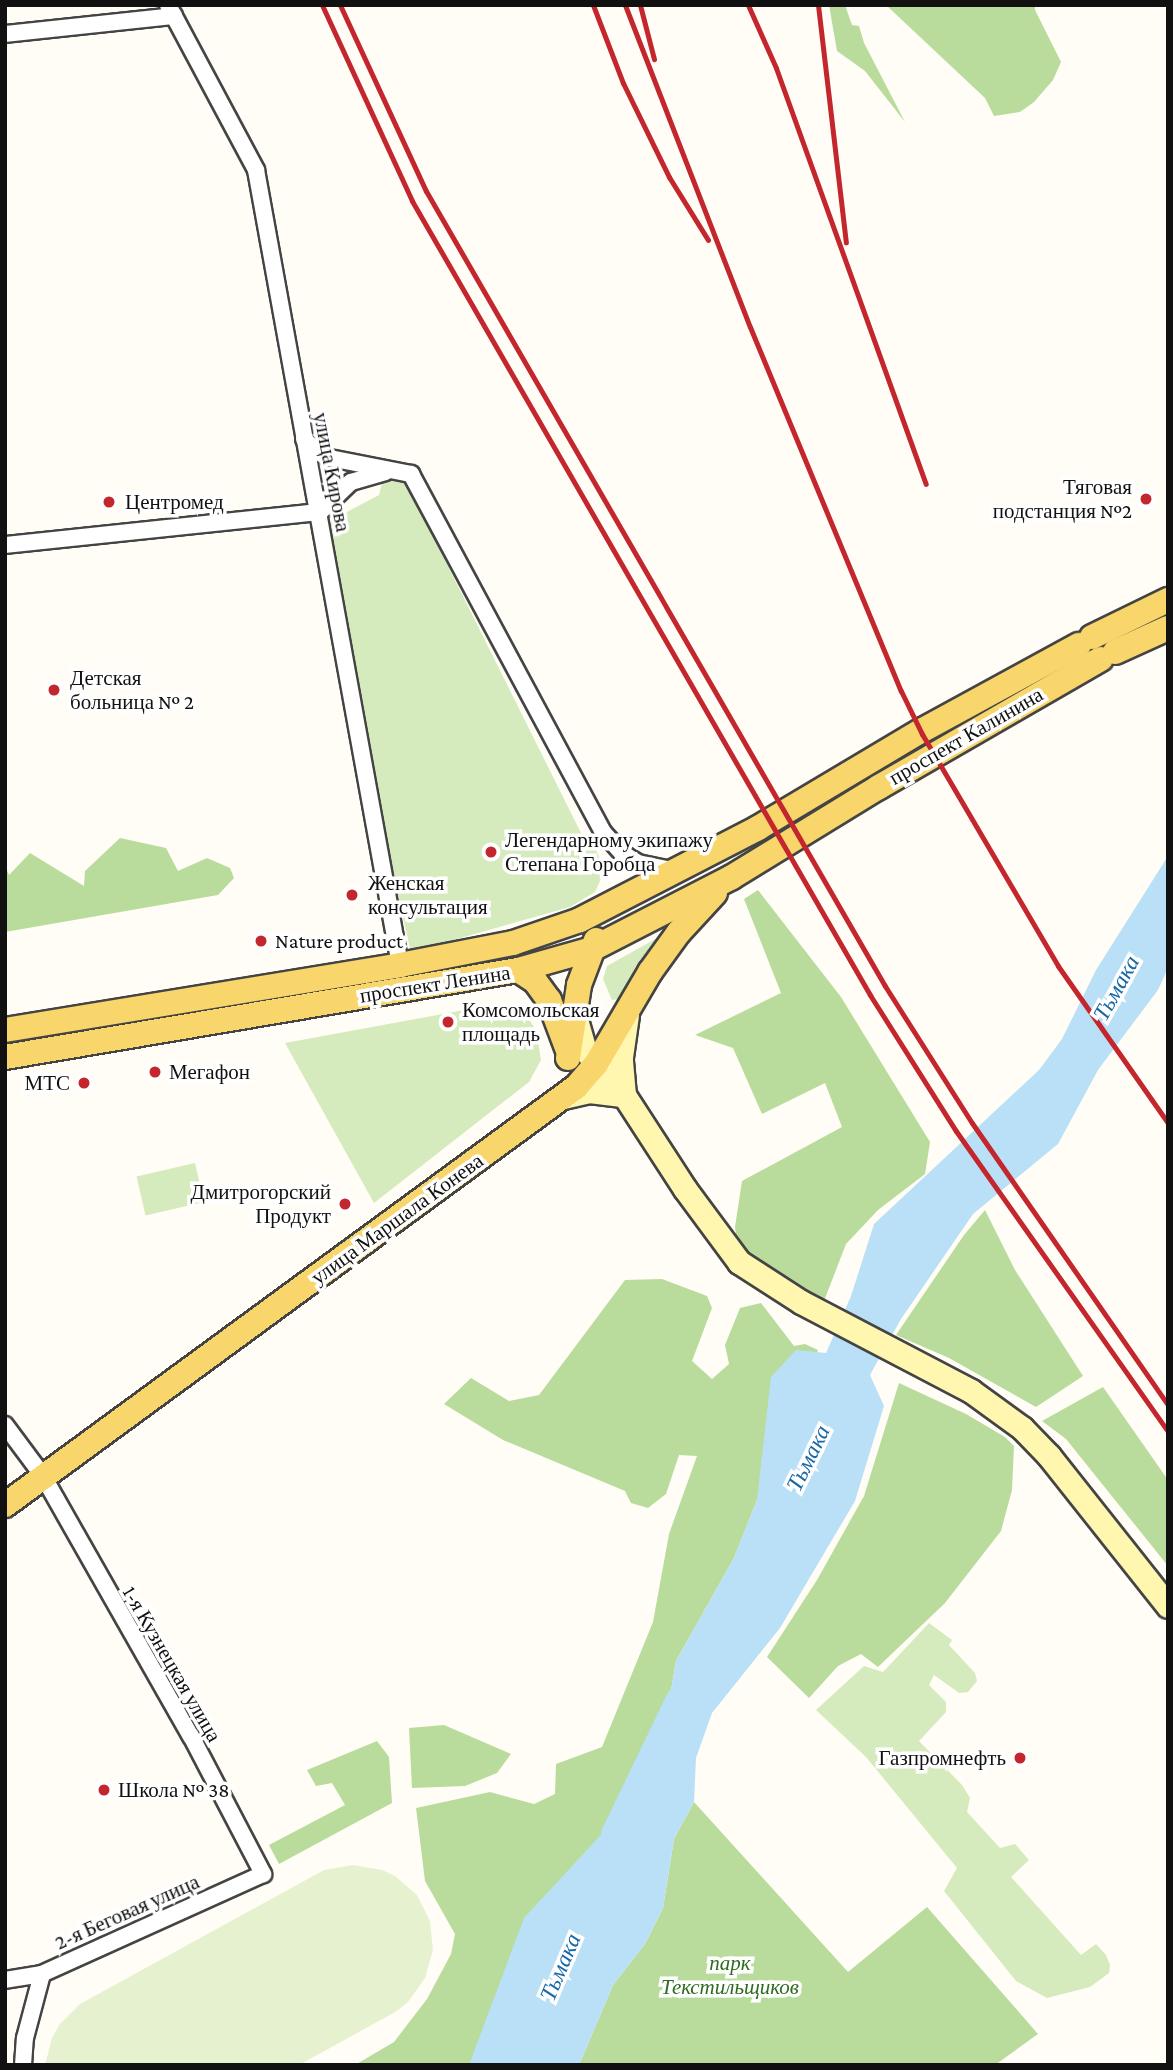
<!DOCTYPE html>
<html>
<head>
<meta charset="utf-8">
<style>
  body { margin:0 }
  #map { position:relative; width:1173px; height:2070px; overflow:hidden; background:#fffdf5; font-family:"Crimson Pro",serif }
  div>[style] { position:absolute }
  .green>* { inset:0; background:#d5ebbd; transform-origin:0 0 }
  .forest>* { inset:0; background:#b9dc9c }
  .pitch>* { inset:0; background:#e6f2cf }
  .water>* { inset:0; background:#b9e0f7 }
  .river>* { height:32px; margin:-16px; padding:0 16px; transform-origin:16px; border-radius:16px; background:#b9e0f7 }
  .roads { filter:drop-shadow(2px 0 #444) drop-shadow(-2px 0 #444) drop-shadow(0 2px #444) drop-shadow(0 -2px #444) }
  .street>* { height:16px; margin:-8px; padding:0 8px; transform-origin:8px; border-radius:8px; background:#fff }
  .secondary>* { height:23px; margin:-11.5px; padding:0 11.5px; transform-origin:11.5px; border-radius:11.5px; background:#fff6b0 }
  .primary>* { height:24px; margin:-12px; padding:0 12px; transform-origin:12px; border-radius:12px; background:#f9d66b }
  .rail>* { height:5px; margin:-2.5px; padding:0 2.5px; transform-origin:2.5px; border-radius:2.5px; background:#c4262e }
  .dots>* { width:19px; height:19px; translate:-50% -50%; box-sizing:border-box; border:4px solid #fff; border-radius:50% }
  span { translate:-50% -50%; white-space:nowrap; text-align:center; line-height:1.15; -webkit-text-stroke:7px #fff; paint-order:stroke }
  .street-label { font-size:21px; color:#111 }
  .poi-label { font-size:21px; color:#111 }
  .right { translate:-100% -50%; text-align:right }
  .left { translate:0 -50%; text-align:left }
  .park-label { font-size:21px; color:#2f6b1f; font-style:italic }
  .water-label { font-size:23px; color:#1768a6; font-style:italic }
  .frame { position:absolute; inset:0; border:7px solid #111; pointer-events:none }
</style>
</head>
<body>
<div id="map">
  <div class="green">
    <div style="clip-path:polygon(394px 477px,406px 482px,581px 833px,596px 850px,605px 870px,595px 892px,570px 907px,411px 952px,377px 807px,326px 523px,379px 495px,383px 478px)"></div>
    <div style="clip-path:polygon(659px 937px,663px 937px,618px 999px,612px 1000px,603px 979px,607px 966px)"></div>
    <div style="clip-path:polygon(497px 1004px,521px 1007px,536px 1030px,541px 1060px,529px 1082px,374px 1203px,285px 1043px)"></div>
    <div style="left:195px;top:1163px;width:40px;height:60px;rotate:77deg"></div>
    <div style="clip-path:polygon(929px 1623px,952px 1640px,949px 1645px,975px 1673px,977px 1681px,968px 1692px,959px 1693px,934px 1675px,929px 1685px,946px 1702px,946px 1712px,919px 1741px,962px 1785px,970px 1798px,967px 1812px,1000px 1848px,1015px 1844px,1029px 1860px,1011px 1877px,1081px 1955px,1096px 1944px,1106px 1955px,1110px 1965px,1109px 1973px,1090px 1987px,1047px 1998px,1016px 1981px,944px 1891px,957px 1868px,866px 1757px,816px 1710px,864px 1666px,883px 1672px)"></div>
  </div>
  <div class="forest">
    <div style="clip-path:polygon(829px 5px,845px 5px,852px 25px,859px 26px,864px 43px,905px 122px,865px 71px,837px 51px)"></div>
    <div style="clip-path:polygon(886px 5px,1035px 5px,1035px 10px,1061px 62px,1053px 80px,1034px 102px,1020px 112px,994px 116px,985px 98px)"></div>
    <div style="clip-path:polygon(120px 838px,166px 848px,178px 871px,207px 858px,230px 868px,234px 878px,218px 895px,5px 932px,5px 866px,9px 875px,30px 853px,84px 886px,85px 871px)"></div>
    <div style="clip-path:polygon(758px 890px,841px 997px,930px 1142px,925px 1174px,878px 1210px,846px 1244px,824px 1301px,739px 1254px,735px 1227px,742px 1181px,842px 1127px,825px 1083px,762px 1114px,733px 1048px,695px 1035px,781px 993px,744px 899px)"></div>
    <div style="clip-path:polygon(985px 1210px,1015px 1270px,1083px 1376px,1036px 1407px,949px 1358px,896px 1335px,964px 1235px)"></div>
    <div style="clip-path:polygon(662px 1279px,707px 1296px,712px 1308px,692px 1361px,712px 1379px,729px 1364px,725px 1345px,740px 1308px,761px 1303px,794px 1346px,805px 1344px,818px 1350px,780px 1481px,757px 1500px,734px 1558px,676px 1661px,662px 1744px,635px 1798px,582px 1857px,470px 2063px,355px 2065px,394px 2042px,427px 1999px,451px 1954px,455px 1934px,425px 1881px,416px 1808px,490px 1792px,534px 1804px,555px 1794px,556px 1764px,602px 1747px,653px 1622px,669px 1534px,697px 1456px,679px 1455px,666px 1494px,648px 1508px,631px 1503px,625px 1491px,503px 1440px,444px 1404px,471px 1378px,509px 1401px,539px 1395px,625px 1280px)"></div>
    <div style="clip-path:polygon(899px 1383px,966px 1414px,1005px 1437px,1014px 1446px,1012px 1490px,1001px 1531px,945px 1603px,878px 1667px,861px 1654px,838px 1666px,809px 1698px,767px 1657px,817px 1580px,864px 1496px)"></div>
    <div style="clip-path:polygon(1103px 1387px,1168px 1480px,1168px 1566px,1066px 1439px,1042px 1421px)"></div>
    <div style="clip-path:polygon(444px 1725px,511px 1754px,497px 1773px,465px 1786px,412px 1788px,409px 1728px)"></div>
    <div style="clip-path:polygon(377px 1741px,389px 1757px,392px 1803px,279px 1864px,269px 1845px,345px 1805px,332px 1783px,316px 1786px,307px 1770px)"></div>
    <div style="clip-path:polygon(694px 1802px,848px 1972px,927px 1907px,1038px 2034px,995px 2065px,579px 2065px,613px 1985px,645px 1944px,663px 1908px,674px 1839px)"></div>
  </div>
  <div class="pitch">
    <div style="clip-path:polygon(353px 1865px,382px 1870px,395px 1876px,417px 1895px,430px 1921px,433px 1950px,425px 1978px,408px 2002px,397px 2011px,299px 2065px,45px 2065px,52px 2038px,59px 2025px,80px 2004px,324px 1870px)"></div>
  </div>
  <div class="water">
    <div style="clip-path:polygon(1168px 856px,1168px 968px,1158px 990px,1098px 1070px,1058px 1144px,973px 1214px,901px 1319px,870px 1375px,884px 1406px,855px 1501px,780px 1628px,712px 1713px,696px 1758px,694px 1802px,674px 1839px,663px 1908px,645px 1944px,613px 1985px,579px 2065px,469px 2065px,524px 1918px,635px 1798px,662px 1744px,676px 1661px,734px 1558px,757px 1500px,771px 1377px,796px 1350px,826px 1353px,851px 1296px,874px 1224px,1039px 1070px,1062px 1039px,1096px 970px)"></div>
  </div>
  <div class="river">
    <div style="left:617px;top:1835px;width:148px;rotate:-64.3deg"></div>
  </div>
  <div class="roads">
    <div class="street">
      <div style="left:168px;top:5px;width:187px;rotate:61.9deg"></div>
      <div style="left:256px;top:170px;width:808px;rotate:79.73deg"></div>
      <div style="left:5px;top:34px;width:170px;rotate:-6.1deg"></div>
      <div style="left:304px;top:439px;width:18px;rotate:45deg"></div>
      <div style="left:317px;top:452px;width:14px;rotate:25deg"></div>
      <div style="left:330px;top:458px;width:83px;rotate:11.2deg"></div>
      <div style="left:411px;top:474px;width:406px;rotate:61.8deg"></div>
      <div style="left:603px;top:832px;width:28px;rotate:48deg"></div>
      <div style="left:622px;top:853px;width:19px;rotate:32deg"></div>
      <div style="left:638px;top:863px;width:38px;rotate:12deg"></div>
      <div style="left:5px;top:545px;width:317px;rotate:-6deg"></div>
      <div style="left:320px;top:512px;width:43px;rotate:-44.1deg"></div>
      <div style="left:351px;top:482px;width:36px;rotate:-16deg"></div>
      <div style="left:5px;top:1425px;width:64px;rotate:53.3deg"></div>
      <div style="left:43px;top:1476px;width:299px;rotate:60.4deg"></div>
      <div style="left:191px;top:1736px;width:156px;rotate:62.4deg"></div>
      <div style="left:263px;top:1874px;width:243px;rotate:155.7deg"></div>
      <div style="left:42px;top:1974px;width:37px;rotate:171deg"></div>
      <div style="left:23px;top:2065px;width:27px;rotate:-86deg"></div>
      <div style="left:25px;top:2038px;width:66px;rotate:-75.1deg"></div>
    </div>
    <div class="secondary">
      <div style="left:575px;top:1016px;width:35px;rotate:74deg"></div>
      <div style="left:585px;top:1050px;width:60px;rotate:49.1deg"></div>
      <div style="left:624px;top:1095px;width:112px;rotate:57deg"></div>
      <div style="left:685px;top:1189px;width:91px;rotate:53.5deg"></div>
      <div style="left:739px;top:1262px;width:74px;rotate:32.8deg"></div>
      <div style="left:801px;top:1302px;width:192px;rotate:27.6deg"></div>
      <div style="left:971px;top:1391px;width:63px;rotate:36deg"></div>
      <div style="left:1022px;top:1428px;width:39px;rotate:46deg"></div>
      <div style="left:1049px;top:1456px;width:191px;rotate:51.6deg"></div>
      <div style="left:624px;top:1095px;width:38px;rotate:-95deg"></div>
      <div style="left:621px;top:1057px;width:42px;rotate:-81.9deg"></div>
      <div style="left:563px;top:1097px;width:27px;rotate:-13deg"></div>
      <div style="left:589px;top:1091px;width:35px;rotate:7deg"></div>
    </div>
    <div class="primary">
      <div style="left:1092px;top:637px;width:85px;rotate:-26deg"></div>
      <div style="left:1115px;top:652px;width:58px;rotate:-24.4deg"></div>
      <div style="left:518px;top:970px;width:20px;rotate:33deg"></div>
      <div style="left:535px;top:981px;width:24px;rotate:54deg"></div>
      <div style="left:549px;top:1000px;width:51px;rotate:69.4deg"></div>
      <div style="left:5px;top:1030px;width:400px;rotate:-9.3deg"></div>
      <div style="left:400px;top:965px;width:115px;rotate:-11deg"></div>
      <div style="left:513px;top:943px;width:71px;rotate:-18.9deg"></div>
      <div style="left:580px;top:920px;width:200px;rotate:-27.3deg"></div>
      <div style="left:758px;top:828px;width:190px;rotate:-30.8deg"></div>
      <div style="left:921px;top:731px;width:180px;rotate:-28.6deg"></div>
      <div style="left:5px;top:1057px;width:520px;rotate:-9.63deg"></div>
      <div style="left:518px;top:970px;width:77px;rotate:-15.8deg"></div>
      <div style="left:592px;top:949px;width:157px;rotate:-27.2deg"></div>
      <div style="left:732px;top:877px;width:172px;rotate:-31.5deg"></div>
      <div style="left:879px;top:787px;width:256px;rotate:-30deg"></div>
      <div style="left:568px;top:1058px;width:74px;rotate:-81.4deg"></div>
      <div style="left:579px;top:985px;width:48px;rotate:-69.3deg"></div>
      <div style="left:5px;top:1505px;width:708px;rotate:-36.21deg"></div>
      <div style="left:576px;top:1087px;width:30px;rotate:-49deg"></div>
      <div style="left:596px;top:1064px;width:107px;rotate:-59.6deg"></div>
      <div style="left:650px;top:972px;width:49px;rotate:-54.1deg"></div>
      <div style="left:679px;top:932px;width:53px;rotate:-47.3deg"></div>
    </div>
  </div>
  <div class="rail">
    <div style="left:322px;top:5px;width:216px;rotate:65.3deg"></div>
    <div style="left:412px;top:201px;width:917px;rotate:60.02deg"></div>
    <div style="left:870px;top:995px;width:161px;rotate:57.7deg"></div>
    <div style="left:956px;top:1131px;width:367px;rotate:54.8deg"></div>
    <div style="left:340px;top:5px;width:205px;rotate:65.2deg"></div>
    <div style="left:426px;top:191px;width:918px;rotate:60deg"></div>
    <div style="left:885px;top:986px;width:162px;rotate:57.6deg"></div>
    <div style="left:972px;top:1123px;width:343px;rotate:55.2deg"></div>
    <div style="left:593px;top:5px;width:84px;rotate:69deg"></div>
    <div style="left:623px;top:83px;width:105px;rotate:63.9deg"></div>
    <div style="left:669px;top:177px;width:74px;rotate:58.2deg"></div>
    <div style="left:625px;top:5px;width:345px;rotate:68.8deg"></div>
    <div style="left:750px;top:327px;width:394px;rotate:67.5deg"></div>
    <div style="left:901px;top:691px;width:48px;rotate:64deg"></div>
    <div style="left:922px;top:734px;width:269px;rotate:59.6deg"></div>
    <div style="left:1058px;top:966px;width:192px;rotate:55deg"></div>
    <div style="left:640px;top:5px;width:56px;rotate:75.5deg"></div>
    <div style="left:748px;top:5px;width:69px;rotate:66deg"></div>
    <div style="left:776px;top:68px;width:442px;rotate:70.2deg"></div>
    <div style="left:818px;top:5px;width:239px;rotate:83.3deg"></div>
  </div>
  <div class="dots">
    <div style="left:1146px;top:499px;background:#c4262e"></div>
    <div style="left:109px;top:502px;background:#c4262e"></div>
    <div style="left:54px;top:690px;background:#c4262e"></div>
    <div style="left:491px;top:852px;background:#c4262e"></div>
    <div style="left:352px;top:895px;background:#c4262e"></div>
    <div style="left:261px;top:941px;background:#c4262e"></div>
    <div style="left:448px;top:1022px;background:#c4262e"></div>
    <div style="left:155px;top:1072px;background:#c4262e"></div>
    <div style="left:84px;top:1083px;background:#c4262e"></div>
    <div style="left:345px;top:1204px;background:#c4262e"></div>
    <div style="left:1020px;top:1758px;background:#c4262e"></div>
    <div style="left:104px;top:1790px;background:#c4262e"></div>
  </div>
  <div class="street-label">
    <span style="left:332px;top:472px;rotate:79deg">улица Кирова</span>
    <span style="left:966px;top:736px;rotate:-30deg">проспект Калинина</span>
    <span style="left:435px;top:984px;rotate:-9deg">проспект Ленина</span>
    <span style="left:397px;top:1219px;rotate:-36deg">улица Маршала Конева</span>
    <span style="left:172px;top:1664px;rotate:60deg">1-я Кузнецкая улица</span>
    <span style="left:127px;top:1912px;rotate:-24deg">2-я Беговая улица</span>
  </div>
  <div class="poi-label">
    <span class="right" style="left:1132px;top:499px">Тяговая<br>подстанция №2</span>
    <span class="left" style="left:125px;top:502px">Центромед</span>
    <span class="left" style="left:70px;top:690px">Детская<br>больница № 2</span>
    <span class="left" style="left:505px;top:852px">Легендарному экипажу<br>Степана Горобца</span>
    <span class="left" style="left:368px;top:895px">Женская<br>консультация</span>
    <span class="left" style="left:275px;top:941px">Nature product</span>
    <span class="left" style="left:462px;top:1022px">Комсомольская<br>площадь</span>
    <span class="left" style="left:169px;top:1072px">Мегафон</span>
    <span class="right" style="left:70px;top:1083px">МТС</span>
    <span class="right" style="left:331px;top:1204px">Дмитрогорский<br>Продукт</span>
    <span class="right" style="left:1006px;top:1758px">Газпромнефть</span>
    <span class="left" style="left:118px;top:1790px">Школа № 38</span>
  </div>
  <div class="park-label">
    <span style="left:730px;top:1975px">парк<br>Текстильщиков</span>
  </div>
  <div class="water-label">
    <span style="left:1116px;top:988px;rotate:-61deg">Тьмака</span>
    <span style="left:808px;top:1458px;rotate:-64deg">Тьмака</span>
    <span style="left:560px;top:1967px;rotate:-67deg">Тьмака</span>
  </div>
  <div class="frame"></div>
</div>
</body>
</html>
